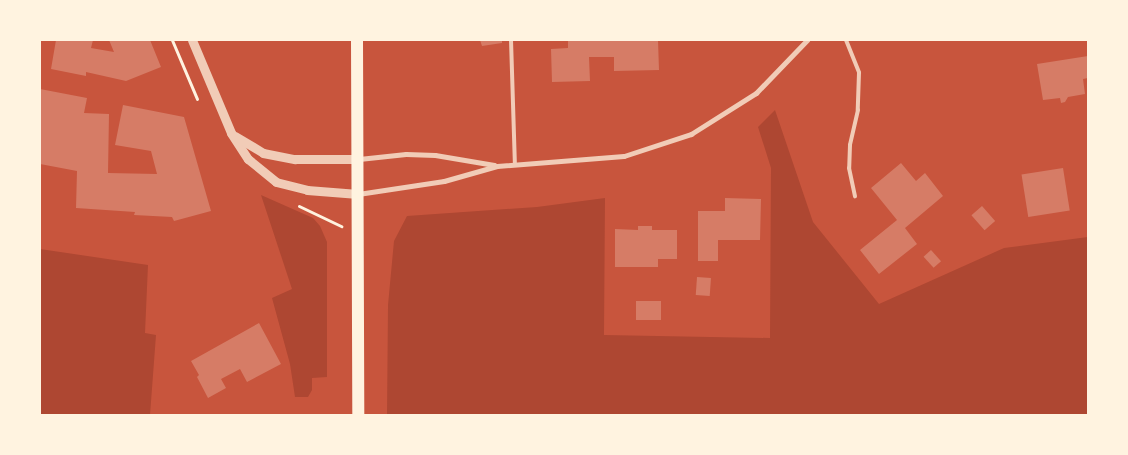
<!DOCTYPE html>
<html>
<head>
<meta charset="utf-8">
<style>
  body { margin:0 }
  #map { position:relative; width:1128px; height:455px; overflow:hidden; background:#c8553d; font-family:"PT Sans Narrow",sans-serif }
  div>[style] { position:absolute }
  .green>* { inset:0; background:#ae4732 }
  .building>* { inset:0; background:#d67c66; transform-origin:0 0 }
  .path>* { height:3px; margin:-1.5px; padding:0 1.5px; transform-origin:1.5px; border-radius:1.5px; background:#fff3e0 }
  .service>* { height:4px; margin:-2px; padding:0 2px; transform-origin:2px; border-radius:2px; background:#f1ccb7 }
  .minor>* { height:5px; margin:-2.5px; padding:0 2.5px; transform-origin:2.5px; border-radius:2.5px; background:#f1ccb7 }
  .tertiary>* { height:9px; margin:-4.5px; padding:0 4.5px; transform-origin:4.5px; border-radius:4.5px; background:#f1ccb7 }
  .primary>* { height:12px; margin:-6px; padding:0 6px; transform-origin:6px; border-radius:6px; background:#fff3e0 }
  span { translate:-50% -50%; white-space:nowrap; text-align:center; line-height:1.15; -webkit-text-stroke:4.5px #fff3e0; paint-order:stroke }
  .frame { position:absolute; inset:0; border:41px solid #fff3e0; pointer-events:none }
</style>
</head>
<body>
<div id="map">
  <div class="green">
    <div style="clip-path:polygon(775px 110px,813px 222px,879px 304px,1004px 248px,1088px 237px,1088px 415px,387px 415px,388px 305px,394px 241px,407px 216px,537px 207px,605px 198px,604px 335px,770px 338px,771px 168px,758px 127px)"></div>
    <div style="clip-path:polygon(261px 195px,313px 218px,320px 226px,327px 242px,327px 377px,312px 378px,312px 390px,308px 397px,295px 397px,290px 364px,272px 298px,292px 289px)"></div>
    <div style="clip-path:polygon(40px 249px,148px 265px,145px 333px,156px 335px,150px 415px,40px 415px)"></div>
  </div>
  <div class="building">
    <div style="clip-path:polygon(56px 40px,93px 40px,91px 48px,114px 52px,109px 40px,150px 40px,161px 67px,126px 81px,86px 72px,86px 76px,51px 69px)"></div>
    <div style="clip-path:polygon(480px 40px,502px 40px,502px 43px,482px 46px)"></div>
    <div style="clip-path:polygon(568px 40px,658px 40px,659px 70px,614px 71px,614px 57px,589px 57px,590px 81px,552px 82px,551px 49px,568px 48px)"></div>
    <div style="clip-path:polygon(1088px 56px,1088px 78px,1083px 79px,1085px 94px,1068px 97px,1065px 102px,1061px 103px,1060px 98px,1043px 100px,1037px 64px)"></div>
    <div style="clip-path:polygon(40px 89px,87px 98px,84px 113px,109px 114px,108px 173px,157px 174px,151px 151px,115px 145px,123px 105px,184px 117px,211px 211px,174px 221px,172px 217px,134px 215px,135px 212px,76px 208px,77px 171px,40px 164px)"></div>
    <div style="clip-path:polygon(901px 163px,916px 181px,925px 173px,943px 196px,905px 228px,917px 244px,879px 274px,860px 250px,897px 220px,871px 188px)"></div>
    <div style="left:1063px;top:168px;width:43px;height:42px;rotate:81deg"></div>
    <div style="clip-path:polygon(725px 198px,761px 199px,760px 240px,718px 240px,718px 261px,698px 261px,698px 211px,725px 211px)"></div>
    <div style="left:982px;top:206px;width:20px;height:14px;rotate:49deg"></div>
    <div style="clip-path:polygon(638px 226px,652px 226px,652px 230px,677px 230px,677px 259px,658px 259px,658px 267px,615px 267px,615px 229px,638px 230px)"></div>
    <div style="left:931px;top:250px;width:15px;height:10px;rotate:48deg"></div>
    <div style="left:697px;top:277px;width:14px;height:18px;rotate:4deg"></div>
    <div style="left:661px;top:301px;width:19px;height:25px;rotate:90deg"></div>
    <div style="clip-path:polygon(259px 323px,281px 364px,247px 382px,240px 369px,221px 379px,226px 388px,208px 398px,197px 377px,199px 375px,191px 361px)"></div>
  </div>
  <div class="path">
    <div style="left:172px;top:40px;width:64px;rotate:67deg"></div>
    <div style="left:299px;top:206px;width:47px;rotate:25.5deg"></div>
  </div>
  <div class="service">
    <div style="left:511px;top:40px;width:125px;rotate:88.2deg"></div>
    <div style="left:846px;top:40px;width:35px;rotate:68deg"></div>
    <div style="left:859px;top:73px;width:37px;rotate:92deg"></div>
    <div style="left:858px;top:110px;width:36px;rotate:103deg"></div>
    <div style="left:850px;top:145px;width:23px;rotate:92deg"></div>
    <div style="left:849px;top:168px;width:29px;rotate:78deg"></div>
  </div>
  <div class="minor">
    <div style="left:359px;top:159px;width:47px;rotate:-6.1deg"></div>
    <div style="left:406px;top:154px;width:29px;rotate:2deg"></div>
    <div style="left:435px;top:155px;width:60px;rotate:9.6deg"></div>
    <div style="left:358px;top:194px;width:87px;rotate:-8.6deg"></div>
    <div style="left:444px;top:181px;width:55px;rotate:-15.8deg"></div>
    <div style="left:497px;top:166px;width:127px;rotate:-4.5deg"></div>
    <div style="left:624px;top:156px;width:71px;rotate:-18.2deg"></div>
    <div style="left:691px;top:134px;width:77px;rotate:-32.2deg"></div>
    <div style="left:756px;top:93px;width:74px;rotate:-46.1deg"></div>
  </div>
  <div class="tertiary">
    <div style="left:192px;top:40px;width:101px;rotate:67.2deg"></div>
    <div style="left:231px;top:133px;width:31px;rotate:57deg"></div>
    <div style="left:248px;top:159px;width:36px;rotate:39deg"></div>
    <div style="left:276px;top:182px;width:32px;rotate:14deg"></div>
    <div style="left:307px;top:190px;width:51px;rotate:4.5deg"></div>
    <div style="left:235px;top:136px;width:33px;rotate:31deg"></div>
    <div style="left:263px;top:153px;width:33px;rotate:11deg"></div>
    <div style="left:295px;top:159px;width:61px"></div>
  </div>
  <div class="primary">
    <div style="left:357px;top:40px;width:375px;rotate:89.8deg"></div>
  </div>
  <div class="frame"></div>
</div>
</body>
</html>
